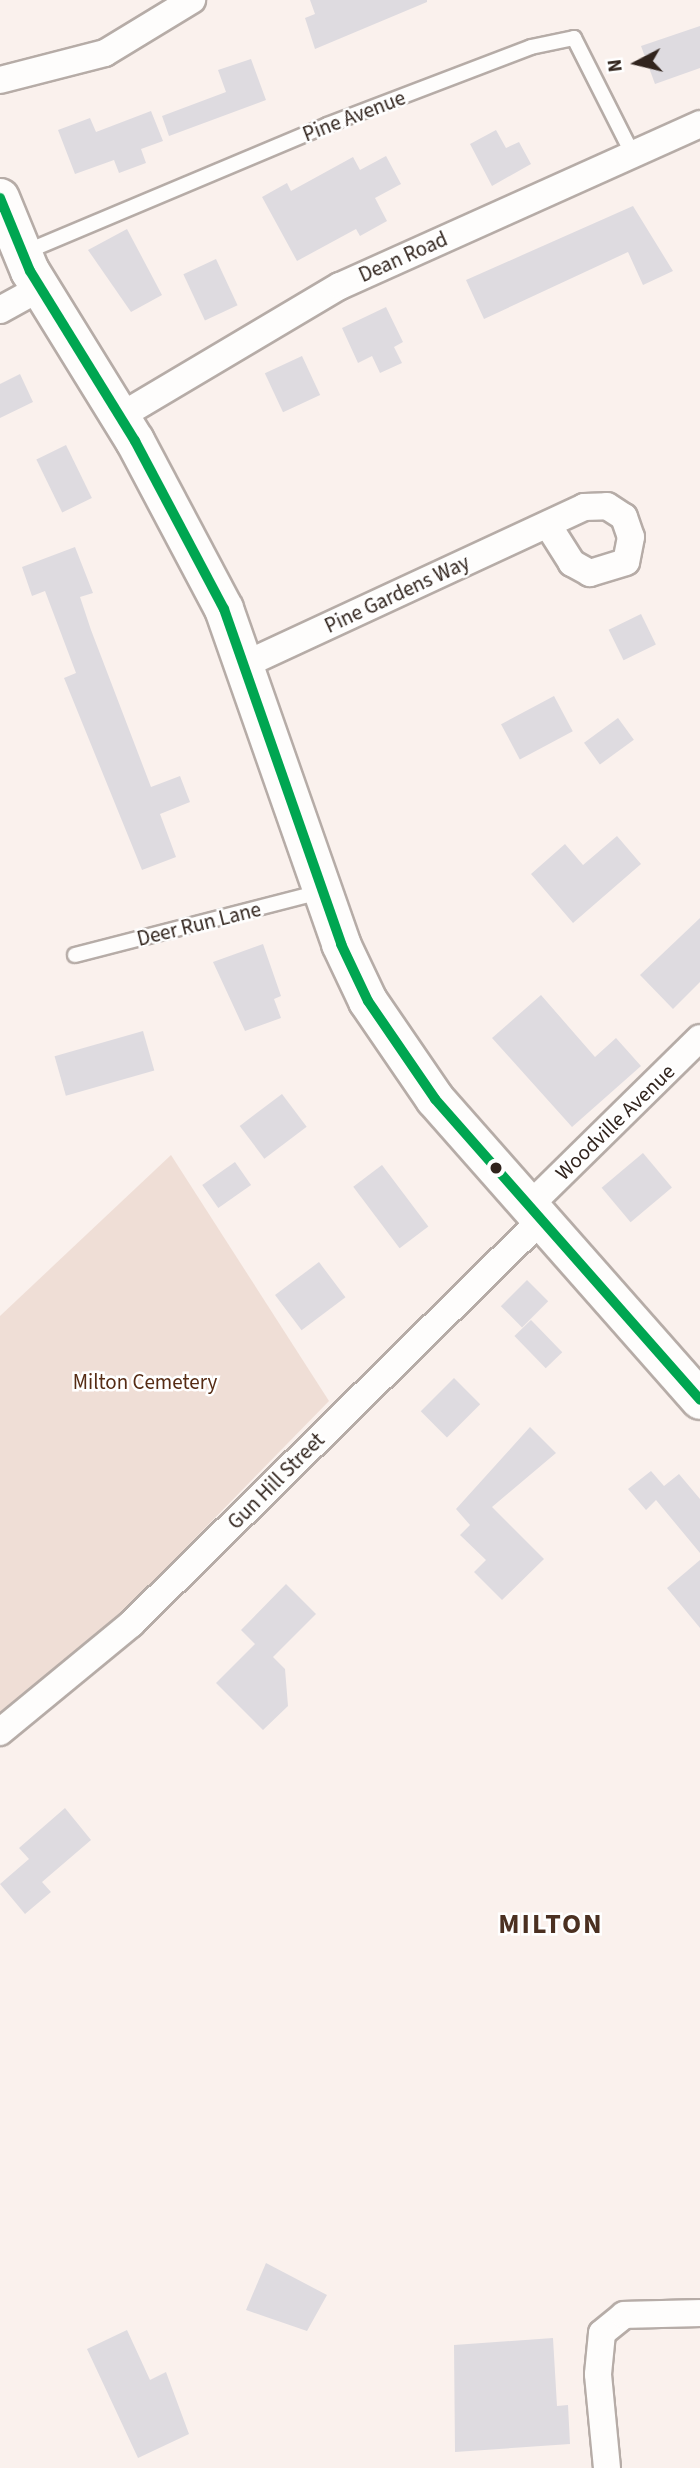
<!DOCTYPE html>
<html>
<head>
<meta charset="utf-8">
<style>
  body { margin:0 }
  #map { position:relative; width:700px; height:2468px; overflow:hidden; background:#faf1ed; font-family:"Source Sans 3",sans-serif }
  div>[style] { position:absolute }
  .green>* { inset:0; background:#efded6 }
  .building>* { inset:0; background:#dedbe0; transform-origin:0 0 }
  .roads { filter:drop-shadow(2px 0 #b6aca7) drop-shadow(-2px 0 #b6aca7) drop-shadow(0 2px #b6aca7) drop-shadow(0 -2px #b6aca7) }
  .lane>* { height:14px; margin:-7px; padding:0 7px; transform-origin:7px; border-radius:7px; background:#fefdfc }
  .street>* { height:26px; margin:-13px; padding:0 13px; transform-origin:13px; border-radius:13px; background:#fefdfc }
  .secondary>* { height:38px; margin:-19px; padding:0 19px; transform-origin:19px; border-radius:19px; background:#fefdfc }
  .bus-1>* { height:10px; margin:-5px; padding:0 5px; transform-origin:5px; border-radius:5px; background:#00a651 }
  .dots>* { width:19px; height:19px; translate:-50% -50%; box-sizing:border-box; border:4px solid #fff; border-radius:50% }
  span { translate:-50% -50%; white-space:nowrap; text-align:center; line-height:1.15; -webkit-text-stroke:5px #fff; paint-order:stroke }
  .street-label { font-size:21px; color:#31241d }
  .park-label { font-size:21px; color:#562c15 }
  .district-label { font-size:28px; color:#4b3021; font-weight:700; letter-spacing:2px }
  .north { position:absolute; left:602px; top:28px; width:70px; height:70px; -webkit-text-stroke:5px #fff; paint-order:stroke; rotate:263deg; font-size:19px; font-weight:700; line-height:28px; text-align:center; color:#31241d }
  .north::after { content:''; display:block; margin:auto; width:24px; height:32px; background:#31241d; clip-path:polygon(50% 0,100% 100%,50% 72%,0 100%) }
</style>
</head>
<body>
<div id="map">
  <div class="green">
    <div style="clip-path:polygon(171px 1155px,329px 1401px,121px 1614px,0 1718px,0 1316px)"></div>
  </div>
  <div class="building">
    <div style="clip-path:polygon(310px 0,427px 0,427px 2px,315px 49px,305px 18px,315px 14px)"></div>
    <div style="clip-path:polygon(700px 26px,700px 68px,655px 84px,641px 46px)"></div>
    <div style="clip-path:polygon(251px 59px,266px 100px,169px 136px,162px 116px,226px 92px,218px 70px)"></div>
    <div style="clip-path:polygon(151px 111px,163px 141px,141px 149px,146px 163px,119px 173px,114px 160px,75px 174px,58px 130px,90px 118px,96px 132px)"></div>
    <div style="clip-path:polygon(496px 130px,506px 148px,519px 142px,531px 164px,492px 186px,470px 144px)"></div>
    <div style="clip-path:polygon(386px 156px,401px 184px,375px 198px,387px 221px,360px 236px,356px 229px,297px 261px,262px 197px,287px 183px,291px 191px,353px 157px,360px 170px)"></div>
    <div style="clip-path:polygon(633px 206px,673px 271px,643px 285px,628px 252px,484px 319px,466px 280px)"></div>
    <div style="clip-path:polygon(127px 229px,162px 295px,131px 312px,88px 250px)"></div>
    <div style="left:216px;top:259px;width:51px;height:36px;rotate:65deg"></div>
    <div style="clip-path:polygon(386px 307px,403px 342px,394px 347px,402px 363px,380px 373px,372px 356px,358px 363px,342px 328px)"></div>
    <div style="left:302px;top:356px;width:43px;height:41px;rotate:65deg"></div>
    <div style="clip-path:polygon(20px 374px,33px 402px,0 418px,0 384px)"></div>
    <div style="left:66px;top:445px;width:59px;height:33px;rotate:64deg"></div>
    <div style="clip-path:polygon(75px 547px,93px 593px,80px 597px,91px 630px,151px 787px,180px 776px,190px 802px,160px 814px,176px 857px,142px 870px,64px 678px,76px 673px,45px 591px,32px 596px,22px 567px)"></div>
    <div style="left:641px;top:614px;width:34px;height:36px;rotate:64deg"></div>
    <div style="left:554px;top:696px;width:40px;height:60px;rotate:62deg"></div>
    <div style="left:618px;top:718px;width:27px;height:42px;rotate:54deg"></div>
    <div style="clip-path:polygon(617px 836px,641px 864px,573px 923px,531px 874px,565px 844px,583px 865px)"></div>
    <div style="clip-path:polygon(700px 918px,700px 982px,673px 1009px,640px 975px)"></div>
    <div style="clip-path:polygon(263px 944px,281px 996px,274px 999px,281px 1018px,245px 1031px,213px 962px)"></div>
    <div style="clip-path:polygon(541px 995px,595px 1057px,616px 1038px,641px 1066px,572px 1127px,492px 1038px)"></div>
    <div style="left:143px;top:1031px;width:41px;height:92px;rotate:74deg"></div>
    <div style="left:282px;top:1094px;width:41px;height:53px;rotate:53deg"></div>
    <div style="left:643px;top:1153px;width:45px;height:54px;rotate:50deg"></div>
    <div style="left:235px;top:1162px;width:28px;height:40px;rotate:55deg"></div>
    <div style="left:382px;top:1165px;width:77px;height:36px;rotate:53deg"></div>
    <div style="left:319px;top:1262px;width:44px;height:55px;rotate:53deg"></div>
    <div style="left:527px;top:1280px;width:30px;height:37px;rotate:45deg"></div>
    <div style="left:531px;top:1320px;width:45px;height:23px;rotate:46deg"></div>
    <div style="left:454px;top:1378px;width:37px;height:47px;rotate:45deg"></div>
    <div style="clip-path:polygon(530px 1427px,556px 1453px,492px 1507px,544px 1559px,502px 1600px,474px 1572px,486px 1560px,460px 1535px,470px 1525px,456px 1509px)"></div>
    <div style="clip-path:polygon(651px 1471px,664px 1486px,679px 1474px,700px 1499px,700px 1553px,656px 1500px,646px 1510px,628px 1489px)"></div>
    <div style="clip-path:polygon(700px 1560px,700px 1628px,667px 1588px)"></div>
    <div style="clip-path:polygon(286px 1584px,316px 1614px,273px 1657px,285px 1669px,288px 1706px,263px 1730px,216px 1683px,255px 1644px,241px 1630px)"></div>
    <div style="clip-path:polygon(65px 1808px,91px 1840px,42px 1882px,51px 1892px,25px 1914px,0 1884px,29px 1859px,19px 1848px)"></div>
    <div style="clip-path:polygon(266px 2263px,327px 2295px,307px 2331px,246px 2310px)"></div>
    <div style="clip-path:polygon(127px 2330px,150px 2380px,166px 2372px,189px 2434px,138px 2458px,87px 2349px)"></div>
    <div style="clip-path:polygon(553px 2338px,557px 2406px,568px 2405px,570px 2444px,455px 2452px,454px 2345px)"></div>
  </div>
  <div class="roads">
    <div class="lane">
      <div style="left:23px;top:253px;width:330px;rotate:-22.8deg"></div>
      <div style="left:327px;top:125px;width:218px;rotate:-20.9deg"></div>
      <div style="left:531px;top:47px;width:44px;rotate:-11.8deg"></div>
      <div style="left:574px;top:38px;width:127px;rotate:63.2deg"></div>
      <div style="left:75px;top:955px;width:254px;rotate:-14.4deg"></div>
    </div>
    <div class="street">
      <div style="left:0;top:80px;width:108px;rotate:-14.4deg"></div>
      <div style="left:105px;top:53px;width:102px;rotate:-31.3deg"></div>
      <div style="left:0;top:310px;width:46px;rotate:-28.8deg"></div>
      <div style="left:119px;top:417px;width:257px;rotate:-30.7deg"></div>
      <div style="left:340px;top:286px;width:395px;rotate:-24.2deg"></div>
      <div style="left:246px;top:664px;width:373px;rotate:-24.9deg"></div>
      <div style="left:584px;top:507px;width:23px;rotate:-2deg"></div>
      <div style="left:607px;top:506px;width:20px;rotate:33deg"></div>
      <div style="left:624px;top:517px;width:21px;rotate:71deg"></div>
      <div style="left:631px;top:537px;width:25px;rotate:101deg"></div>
      <div style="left:626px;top:562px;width:38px;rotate:163deg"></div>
      <div style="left:590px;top:573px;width:21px;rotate:-151deg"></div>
      <div style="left:572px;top:563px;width:45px;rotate:-122.3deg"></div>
      <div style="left:530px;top:1205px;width:238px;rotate:-44.5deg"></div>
      <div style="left:0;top:1732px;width:170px;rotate:-39.5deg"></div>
      <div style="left:131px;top:1624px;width:577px;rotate:-44.58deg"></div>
      <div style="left:607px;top:2468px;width:94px;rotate:-95.5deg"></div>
      <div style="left:598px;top:2374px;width:41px;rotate:-84.4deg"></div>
      <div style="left:602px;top:2333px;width:28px;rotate:-39deg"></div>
      <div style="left:624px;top:2315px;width:76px;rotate:-1.5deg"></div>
    </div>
    <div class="secondary">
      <div style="left:0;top:198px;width:79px;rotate:67.7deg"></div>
      <div style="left:30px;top:271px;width:200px;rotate:58.3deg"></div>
      <div style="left:135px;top:441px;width:190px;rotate:62.1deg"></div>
      <div style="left:224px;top:609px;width:355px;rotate:70.7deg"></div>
      <div style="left:341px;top:944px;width:63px;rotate:64.7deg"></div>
      <div style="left:368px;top:1001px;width:119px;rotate:55.6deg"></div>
      <div style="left:435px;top:1099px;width:401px;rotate:48.6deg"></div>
    </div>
  </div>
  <div class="bus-1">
    <div style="left:0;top:198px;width:79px;rotate:67.7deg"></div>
    <div style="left:30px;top:271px;width:200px;rotate:58.3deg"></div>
    <div style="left:135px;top:441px;width:190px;rotate:62.1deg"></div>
    <div style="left:224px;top:609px;width:355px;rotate:70.7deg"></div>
    <div style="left:341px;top:944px;width:63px;rotate:64.7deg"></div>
    <div style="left:368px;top:1001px;width:119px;rotate:55.6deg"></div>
    <div style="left:435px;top:1099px;width:401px;rotate:48.6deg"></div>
  </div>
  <div class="dots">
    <div style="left:496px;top:1168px;background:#31241d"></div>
  </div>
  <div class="street-label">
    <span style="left:354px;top:116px;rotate:-21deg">Pine Avenue</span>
    <span style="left:403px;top:257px;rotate:-24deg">Dean Road</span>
    <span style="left:397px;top:594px;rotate:-25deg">Pine Gardens Way</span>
    <span style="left:199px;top:924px;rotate:-14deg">Deer Run Lane</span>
    <span style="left:615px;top:1122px;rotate:-44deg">Woodville Avenue</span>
    <span style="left:276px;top:1481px;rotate:-45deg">Gun Hill Street</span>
  </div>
  <div class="park-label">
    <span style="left:145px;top:1382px">Milton Cemetery</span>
  </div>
  <div class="district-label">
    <span style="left:551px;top:1924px">MILTON</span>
  </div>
  <div class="north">N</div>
</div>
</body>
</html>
